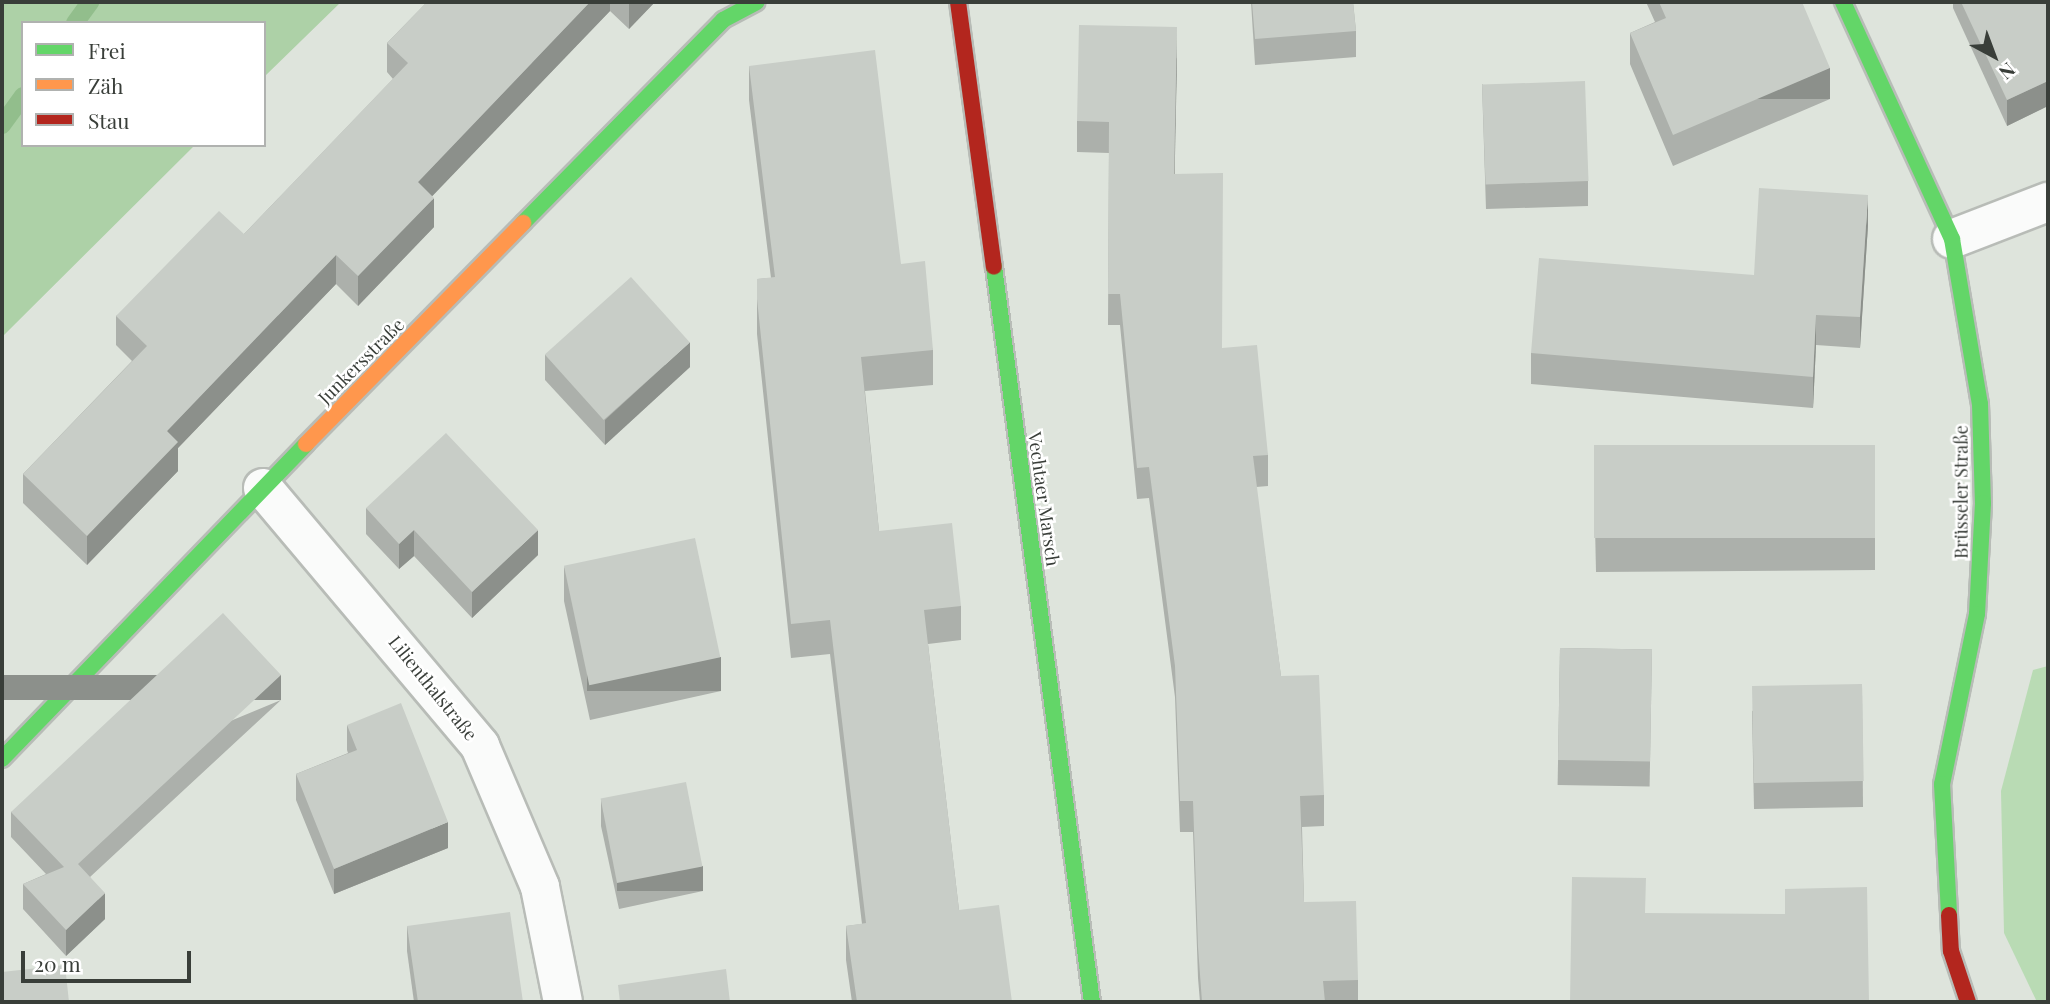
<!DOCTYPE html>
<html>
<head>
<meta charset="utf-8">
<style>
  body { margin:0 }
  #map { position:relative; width:2050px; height:1004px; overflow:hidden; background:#dee4dc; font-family:"Playfair Display",serif }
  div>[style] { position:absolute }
  .green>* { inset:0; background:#b9dbb4 }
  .forest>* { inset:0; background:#add1a7 }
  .stream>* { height:18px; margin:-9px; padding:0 9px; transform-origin:9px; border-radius:9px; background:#92be8c }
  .roads { filter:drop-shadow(2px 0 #b8bcb7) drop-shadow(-2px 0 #b8bcb7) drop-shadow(0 2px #b8bcb7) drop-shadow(0 -2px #b8bcb7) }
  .street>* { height:38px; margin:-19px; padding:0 19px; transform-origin:19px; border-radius:19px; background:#fafbfa }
  .fast>* { height:16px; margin:-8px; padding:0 8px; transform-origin:8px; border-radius:8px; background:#63d668 }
  .slow>* { height:16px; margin:-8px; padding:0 8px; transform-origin:8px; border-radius:8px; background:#ff974d }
  .jam>* { height:16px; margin:-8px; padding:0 8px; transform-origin:8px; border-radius:8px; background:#b3261e }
  .wall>* { inset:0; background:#acb0ab; transform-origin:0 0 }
  .shaded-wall>* { inset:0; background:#8c908b; transform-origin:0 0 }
  .building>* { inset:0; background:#c8cdc7; transform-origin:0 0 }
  span { translate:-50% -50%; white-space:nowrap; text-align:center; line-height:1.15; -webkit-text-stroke:5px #fff; paint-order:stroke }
  .street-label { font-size:18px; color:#393e39 }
  .frame { position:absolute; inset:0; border:4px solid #393e39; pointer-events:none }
  .legend { position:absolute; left:21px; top:21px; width:245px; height:126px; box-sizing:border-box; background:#fff; border:2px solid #b0b2b0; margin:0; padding:9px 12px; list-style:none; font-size:21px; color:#393e39 }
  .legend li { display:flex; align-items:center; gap:14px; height:35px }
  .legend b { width:35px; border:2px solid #b0b2b0 }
  .north { position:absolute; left:1959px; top:21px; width:70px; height:70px; -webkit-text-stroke:5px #fff; paint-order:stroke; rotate:139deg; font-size:19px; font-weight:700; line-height:28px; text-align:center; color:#393e39 }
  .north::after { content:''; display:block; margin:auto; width:24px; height:32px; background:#393e39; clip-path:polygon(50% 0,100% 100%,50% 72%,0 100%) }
  .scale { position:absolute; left:21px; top:951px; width:170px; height:32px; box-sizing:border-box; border:4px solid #393e39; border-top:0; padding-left:9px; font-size:21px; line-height:24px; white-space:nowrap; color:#393e39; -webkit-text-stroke:5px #fff; paint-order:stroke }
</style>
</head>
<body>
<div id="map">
  <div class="green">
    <div style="clip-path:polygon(2048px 666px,2048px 1002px,2037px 1002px,2004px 933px,2001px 791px,2033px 670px)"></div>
  </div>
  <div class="forest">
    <div style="clip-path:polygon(2px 2px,341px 2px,264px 77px,264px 23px,23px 23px,23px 145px,195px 145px,2px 337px)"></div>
  </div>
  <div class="stream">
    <div style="left:75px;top:23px;width:26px;rotate:-54deg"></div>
    <div style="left:2px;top:125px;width:36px;rotate:-54deg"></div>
  </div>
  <div class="roads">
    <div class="street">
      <div style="left:1952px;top:239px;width:103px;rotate:-21.1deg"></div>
      <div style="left:263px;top:488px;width:337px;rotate:49.9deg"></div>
      <div style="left:480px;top:746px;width:153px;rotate:66.9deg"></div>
      <div style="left:540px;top:887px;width:117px;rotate:78.7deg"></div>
    </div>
    <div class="fast">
      <div style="left:1843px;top:2px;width:261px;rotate:65.3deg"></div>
      <div style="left:1952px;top:239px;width:167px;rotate:80.4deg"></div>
      <div style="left:1980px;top:404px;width:99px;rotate:88.3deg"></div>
      <div style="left:1983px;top:503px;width:111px;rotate:93.1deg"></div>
      <div style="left:1977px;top:614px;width:174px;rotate:101.6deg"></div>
      <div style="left:1942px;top:784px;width:131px;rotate:86.9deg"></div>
      <div style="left:523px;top:223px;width:285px;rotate:-45.4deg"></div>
      <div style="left:723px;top:20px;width:38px;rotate:-28deg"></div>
      <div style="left:994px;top:267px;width:742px;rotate:82.41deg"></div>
      <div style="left:2px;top:759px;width:438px;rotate:-46deg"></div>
    </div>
    <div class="slow">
      <div style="left:306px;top:444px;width:310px;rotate:-45.5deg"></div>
    </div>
    <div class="jam">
      <div style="left:958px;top:2px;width:267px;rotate:82.3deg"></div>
      <div style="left:1949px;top:915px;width:36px;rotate:87deg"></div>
      <div style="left:1951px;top:951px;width:54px;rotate:71.6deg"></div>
    </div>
  </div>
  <div class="wall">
    <div style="clip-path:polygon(427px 2px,655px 2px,629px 29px,610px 11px,432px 196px,434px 227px,358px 306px,336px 284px,178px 448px,178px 471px,87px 565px,23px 503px,23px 474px,132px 361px,116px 345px,116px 316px,244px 234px,393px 79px,387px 72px,387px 43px)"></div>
    <div style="clip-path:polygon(1251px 2px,1353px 2px,1356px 31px,1356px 57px,1255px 65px)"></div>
    <div style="clip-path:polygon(1646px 2px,1802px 2px,1830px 99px,1673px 166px,1630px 64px,1630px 33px,1655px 22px)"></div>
    <div style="clip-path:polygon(1953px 2px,2048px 2px,2048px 106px,2007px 126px,1953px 8px)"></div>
    <div style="clip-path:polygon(1177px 58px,1174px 174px,1222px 348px,1268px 455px,1268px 486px,1256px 487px,1281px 676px,1324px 795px,1324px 826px,1302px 827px,1304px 902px,1358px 980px,1358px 1002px,1200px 1002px,1198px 978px,1193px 832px,1180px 832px,1175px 697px,1149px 498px,1137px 499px,1120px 325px,1108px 325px,1109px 153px,1077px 152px,1077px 121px)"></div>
    <div style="clip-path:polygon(749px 66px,901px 264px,933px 350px,933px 385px,865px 391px,879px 531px,961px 606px,961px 640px,928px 644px,959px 910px,1012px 1002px,852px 1002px,846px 960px,846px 926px,862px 924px,830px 654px,791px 658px,757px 334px,757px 279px,771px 278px,749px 100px)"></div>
    <div style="clip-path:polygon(1482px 84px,1588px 181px,1588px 206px,1486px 209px)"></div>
    <div style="clip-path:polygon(1868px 225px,1860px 348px,1816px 345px,1813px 408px,1531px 384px,1531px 353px,1754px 275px)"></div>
    <div style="clip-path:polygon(545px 355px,690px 367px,605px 445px,545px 380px)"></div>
    <div style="clip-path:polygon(1875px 445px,1875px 570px,1596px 572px,1594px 479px)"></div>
    <div style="clip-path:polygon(366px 508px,538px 555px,472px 618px,414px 556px,399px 569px,366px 534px)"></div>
    <div style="clip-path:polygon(564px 567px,721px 691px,590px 720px,564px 601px)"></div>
    <div style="left:1560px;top:648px;width:92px;height:137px;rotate:1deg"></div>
    <div style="clip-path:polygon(1862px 684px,1863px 807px,1754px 809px,1752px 711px)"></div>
    <div style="clip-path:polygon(281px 700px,90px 877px,105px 919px,66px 956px,23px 909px,23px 884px,46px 874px,11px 837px,11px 812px)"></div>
    <div style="clip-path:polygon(347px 725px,448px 848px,334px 894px,296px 800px,296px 774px,348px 753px,347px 750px)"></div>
    <div style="clip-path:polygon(601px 800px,703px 891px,619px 909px,601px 826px)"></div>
    <div style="clip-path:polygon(407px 926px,523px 1002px,414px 1002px,407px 951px)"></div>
  </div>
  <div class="shaded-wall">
    <div style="clip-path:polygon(590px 2px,610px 2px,610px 11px,418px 211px,418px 182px)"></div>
    <div style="clip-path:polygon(629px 2px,655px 2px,629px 29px)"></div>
    <div style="clip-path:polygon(1177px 27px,1177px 58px,1174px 205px,1174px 174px)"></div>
    <div style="left:1830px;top:68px;width:31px;height:171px;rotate:90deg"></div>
    <div style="clip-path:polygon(2048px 81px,2048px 106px,2007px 126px,2007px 100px)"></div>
    <div style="clip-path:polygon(1868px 195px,1868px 225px,1860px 348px,1860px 317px)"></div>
    <div style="clip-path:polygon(434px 198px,434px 227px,358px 306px,358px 276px)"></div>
    <div style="clip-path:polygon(336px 255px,336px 284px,178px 448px,178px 471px,87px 565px,87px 536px,167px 431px)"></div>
    <div style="clip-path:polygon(1816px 315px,1816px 345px,1813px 408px,1813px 377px)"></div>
    <div style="clip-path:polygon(690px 342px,690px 367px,605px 445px,605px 420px)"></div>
    <div style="clip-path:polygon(414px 530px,414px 556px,399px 569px,399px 544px)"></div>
    <div style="clip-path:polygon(538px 530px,538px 555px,472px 618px,472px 592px)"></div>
    <div style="left:721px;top:657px;width:34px;height:134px;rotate:90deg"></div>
    <div style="left:281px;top:675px;width:25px;height:277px;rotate:90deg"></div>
    <div style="clip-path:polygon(448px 822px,448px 848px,334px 894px,334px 869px)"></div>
    <div style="left:703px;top:866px;width:25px;height:86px;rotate:90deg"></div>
    <div style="clip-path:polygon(105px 893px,105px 919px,66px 956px,66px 930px)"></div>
  </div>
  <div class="building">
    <div style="clip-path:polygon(427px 2px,590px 2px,418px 182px,434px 198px,358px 276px,336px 255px,167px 431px,178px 442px,87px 536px,23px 474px,147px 346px,116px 316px,219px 211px,244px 234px,408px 63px,387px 43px)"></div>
    <div style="clip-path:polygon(1252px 2px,1353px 2px,1356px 31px,1255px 39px)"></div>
    <div style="clip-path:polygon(1659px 2px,1802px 2px,1830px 68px,1673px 135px,1630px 33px,1666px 18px)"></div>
    <div style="clip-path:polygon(1961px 2px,2048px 2px,2048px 81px,2007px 100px)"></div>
    <div style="clip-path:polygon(1079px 25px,1177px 27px,1174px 174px,1223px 173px,1222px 348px,1257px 345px,1268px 455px,1253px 456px,1281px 676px,1319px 675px,1324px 795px,1300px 796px,1304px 902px,1356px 901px,1358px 980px,1323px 981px,1325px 1002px,1202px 1002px,1198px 947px,1193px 801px,1180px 801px,1175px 666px,1149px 467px,1137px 468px,1120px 294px,1108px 294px,1109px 122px,1077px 121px)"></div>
    <div style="clip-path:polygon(875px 50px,901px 264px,925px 261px,933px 350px,861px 357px,879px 531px,952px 523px,961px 606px,924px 610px,959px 910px,999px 905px,1012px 1002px,857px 1002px,846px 926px,866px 923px,830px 620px,791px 624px,757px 299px,757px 279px,775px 277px,749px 66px)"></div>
    <div style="left:1585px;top:81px;width:100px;height:103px;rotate:88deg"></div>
    <div style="clip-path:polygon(1759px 188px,1868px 195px,1860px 317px,1816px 315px,1813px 377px,1531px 353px,1539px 258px,1754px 275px)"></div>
    <div style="left:631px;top:277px;width:88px;height:116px;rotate:48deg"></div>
    <div style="clip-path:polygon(446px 433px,538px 530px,472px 592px,414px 530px,399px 544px,366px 508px)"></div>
    <div style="left:1875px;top:445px;width:93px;height:281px;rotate:90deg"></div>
    <div style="left:695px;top:538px;width:122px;height:134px;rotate:78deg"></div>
    <div style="clip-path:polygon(223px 613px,281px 675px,78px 864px,105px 893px,66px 930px,23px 884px,64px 867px,11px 812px)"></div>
    <div style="left:1560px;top:648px;width:92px;height:112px;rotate:1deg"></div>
    <div style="left:1862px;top:684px;width:97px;height:110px;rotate:89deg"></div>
    <div style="clip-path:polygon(401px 703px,448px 822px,334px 869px,296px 774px,357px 750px,347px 725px)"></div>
    <div style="left:686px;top:782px;width:86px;height:87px;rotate:79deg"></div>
    <div style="clip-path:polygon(1572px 877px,1646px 878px,1645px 913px,1785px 914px,1785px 889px,1867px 887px,1869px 1002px,1570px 1002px)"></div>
    <div style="clip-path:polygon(510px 912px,523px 1002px,418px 1002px,407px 926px)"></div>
    <div style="clip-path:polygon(65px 965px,69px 1002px,2px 1002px,2px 972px)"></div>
    <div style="clip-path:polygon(726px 969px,730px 1002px,620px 1002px,618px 985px)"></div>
  </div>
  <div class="street-label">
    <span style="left:361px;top:361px;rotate:-45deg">Junkersstraße</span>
    <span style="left:1961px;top:492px;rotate:-90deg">Brüsseler Straße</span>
    <span style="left:1044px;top:499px;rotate:82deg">Vechtaer Marsch</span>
    <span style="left:433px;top:688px;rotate:51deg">Lilienthalstraße</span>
  </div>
  <div class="frame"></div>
  <ul class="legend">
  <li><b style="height:9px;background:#63d668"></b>Frei</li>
  <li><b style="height:9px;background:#ff974d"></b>Zäh</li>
  <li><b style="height:9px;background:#b3261e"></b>Stau</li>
  </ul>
  <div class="north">N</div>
  <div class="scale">20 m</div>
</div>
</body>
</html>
